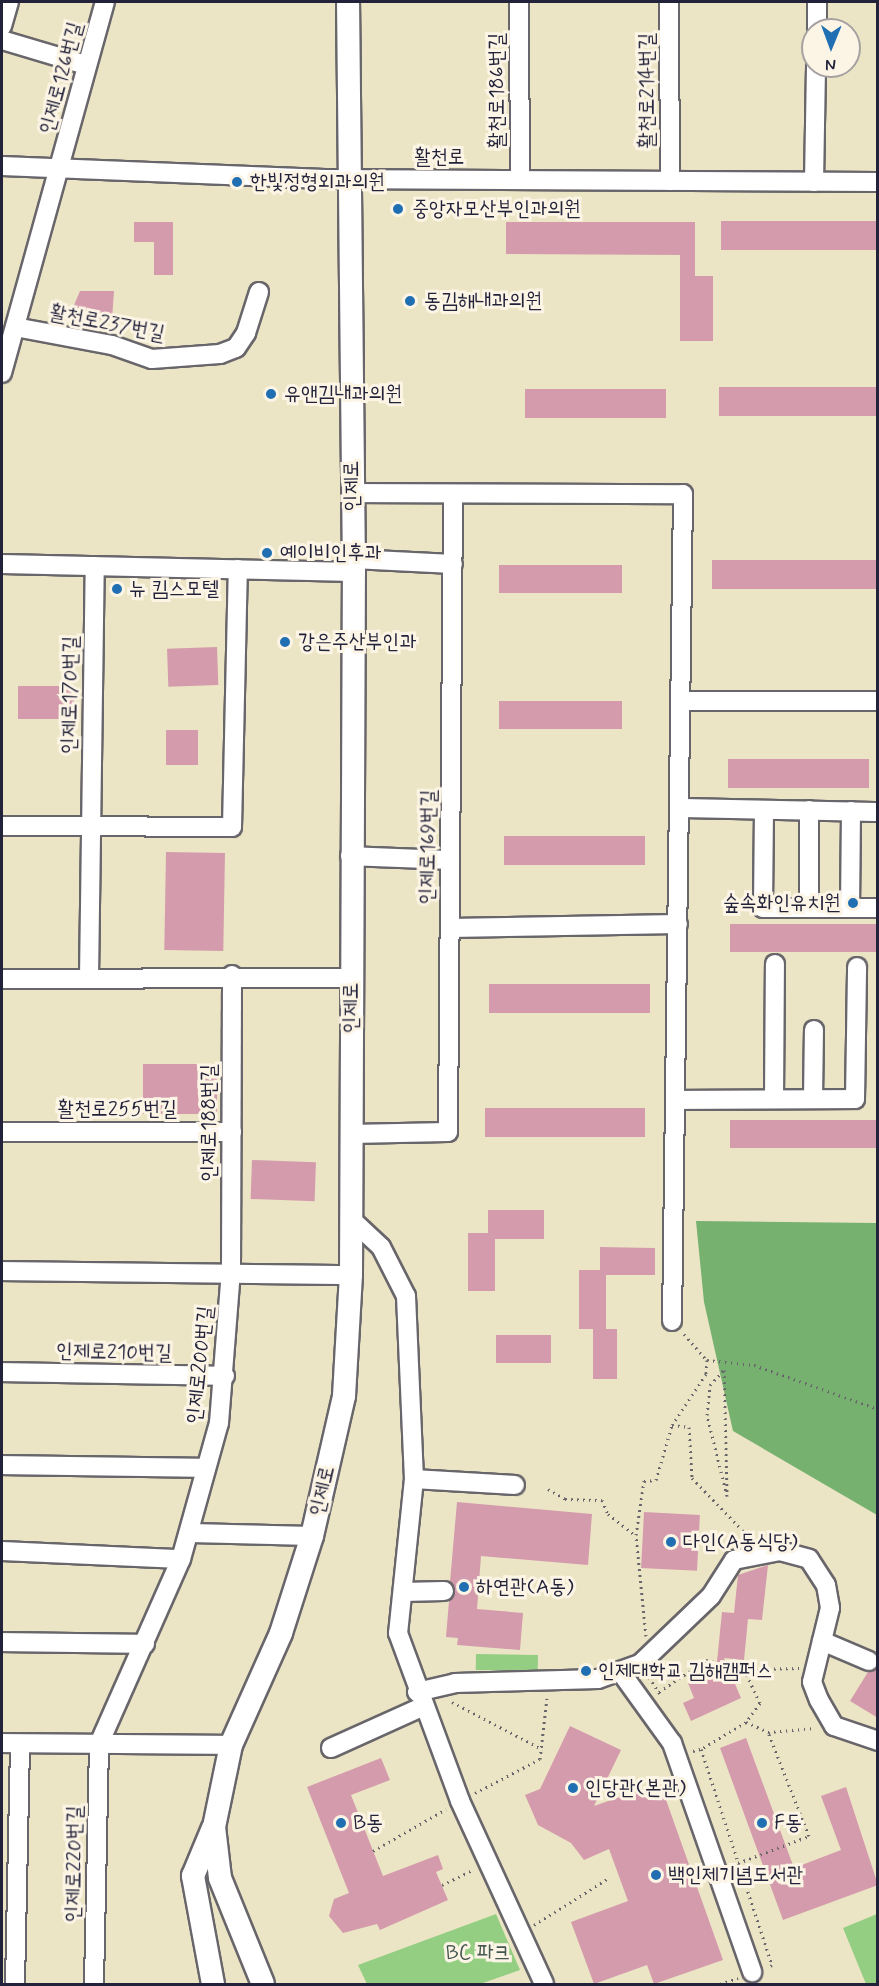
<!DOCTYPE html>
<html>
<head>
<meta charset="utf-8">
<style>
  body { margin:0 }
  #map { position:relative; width:879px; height:1986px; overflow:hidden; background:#ece5c5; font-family:Mynerve,"Poor Story",sans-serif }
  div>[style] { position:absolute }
  .green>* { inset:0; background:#93ce82; transform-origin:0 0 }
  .forest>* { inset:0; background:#76b170 }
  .building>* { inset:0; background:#d49bac; transform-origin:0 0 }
  .path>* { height:3px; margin-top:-1.5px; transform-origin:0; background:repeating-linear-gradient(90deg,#69666b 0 1.5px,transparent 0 6px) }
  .roads { filter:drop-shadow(2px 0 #69666b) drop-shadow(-2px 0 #69666b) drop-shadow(0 2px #69666b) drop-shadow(0 -2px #69666b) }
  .minor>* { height:18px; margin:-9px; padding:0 9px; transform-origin:9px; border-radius:9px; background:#fff }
  .major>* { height:22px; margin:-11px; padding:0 11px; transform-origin:11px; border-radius:11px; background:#fff }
  .dots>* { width:16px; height:16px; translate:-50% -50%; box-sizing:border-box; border:3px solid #fcf5e5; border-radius:50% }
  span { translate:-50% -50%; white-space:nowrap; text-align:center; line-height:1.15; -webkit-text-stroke:6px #fcf5e5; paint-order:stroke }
  .street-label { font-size:21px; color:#22223b }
  .poi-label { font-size:21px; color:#22223b }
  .left { translate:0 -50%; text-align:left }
  .right { translate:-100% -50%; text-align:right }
  .park-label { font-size:21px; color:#445650 }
  .frame { position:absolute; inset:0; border:3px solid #22223b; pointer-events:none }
  .north { position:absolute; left:801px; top:18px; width:60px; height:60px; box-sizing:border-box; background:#fcf5e5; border:2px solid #a5a1a1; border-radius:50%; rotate:181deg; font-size:16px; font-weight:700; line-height:24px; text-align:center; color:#22223b }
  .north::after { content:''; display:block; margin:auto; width:21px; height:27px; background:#1f6fb2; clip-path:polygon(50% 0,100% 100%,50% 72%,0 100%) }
</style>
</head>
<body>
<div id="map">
  <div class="green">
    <div style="left:476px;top:1654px;width:62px;height:16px;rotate:1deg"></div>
    <div style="clip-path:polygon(496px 1914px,520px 1970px,480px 1984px,367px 1984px,358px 1965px)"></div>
    <div style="clip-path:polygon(877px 1914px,877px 1984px,866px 1984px,843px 1928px)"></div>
  </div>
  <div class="forest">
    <div style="clip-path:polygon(696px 1221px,877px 1223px,877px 1515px,733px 1431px,704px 1302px)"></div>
  </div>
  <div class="building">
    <div style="left:721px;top:221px;width:157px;height:29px"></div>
    <div style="clip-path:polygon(134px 222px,173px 222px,173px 275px,154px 275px,154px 242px,134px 242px)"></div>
    <div style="clip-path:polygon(506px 222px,695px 222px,695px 276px,713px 276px,713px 341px,680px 341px,680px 255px,506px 254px)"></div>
    <div style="clip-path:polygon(80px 291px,114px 291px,112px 320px,69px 317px)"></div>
    <div style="left:719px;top:387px;width:159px;height:29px"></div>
    <div style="left:525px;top:389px;width:141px;height:29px"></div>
    <div style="left:712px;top:560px;width:166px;height:29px"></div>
    <div style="left:499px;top:565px;width:123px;height:28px"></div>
    <div style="left:217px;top:647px;width:38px;height:50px;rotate:88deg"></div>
    <div style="left:74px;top:686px;width:33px;height:56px;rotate:90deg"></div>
    <div style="left:499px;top:701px;width:123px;height:28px"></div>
    <div style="left:166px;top:730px;width:32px;height:35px"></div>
    <div style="left:728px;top:759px;width:141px;height:29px"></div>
    <div style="left:504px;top:836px;width:141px;height:29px"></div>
    <div style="left:166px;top:852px;width:59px;height:98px;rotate:1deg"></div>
    <div style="left:730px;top:924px;width:148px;height:28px"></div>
    <div style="left:489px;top:984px;width:161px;height:29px"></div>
    <div style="left:143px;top:1064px;width:74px;height:50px"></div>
    <div style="left:485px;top:1108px;width:160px;height:29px"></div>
    <div style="left:730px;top:1120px;width:148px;height:28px"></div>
    <div style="left:252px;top:1160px;width:64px;height:39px;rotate:2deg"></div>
    <div style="clip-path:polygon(488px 1210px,544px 1210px,544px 1239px,495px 1239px,495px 1291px,468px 1291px,468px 1233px,488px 1233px)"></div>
    <div style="clip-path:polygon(600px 1247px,655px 1248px,655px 1275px,606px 1275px,606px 1329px,579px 1329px,579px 1270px,600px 1270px)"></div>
    <div style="left:593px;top:1329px;width:24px;height:50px"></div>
    <div style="left:496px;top:1335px;width:55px;height:28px"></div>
    <div style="clip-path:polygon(457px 1502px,592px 1514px,588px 1565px,481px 1556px,477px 1609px,523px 1613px,520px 1650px,457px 1645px,458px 1638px,446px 1637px,449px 1601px,455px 1591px,450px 1582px)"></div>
    <div style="left:644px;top:1512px;width:56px;height:56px;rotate:3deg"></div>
    <div style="clip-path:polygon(768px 1565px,762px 1620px,748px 1619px,744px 1660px,724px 1658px,741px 1698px,691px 1721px,683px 1703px,694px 1698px,688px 1683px,716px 1671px,722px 1612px,734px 1613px,738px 1575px)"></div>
    <div style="clip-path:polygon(878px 1668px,878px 1718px,850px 1701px,868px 1672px)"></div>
    <div style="clip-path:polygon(570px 1726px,621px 1750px,594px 1806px,660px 1783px,723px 1960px,654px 1984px,647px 1965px,594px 1984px,571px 1922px,628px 1901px,609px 1849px,584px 1860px,571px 1843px,538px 1825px,525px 1795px,540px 1789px)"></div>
    <div style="clip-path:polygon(746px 1738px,794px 1868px,841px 1850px,821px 1796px,846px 1787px,878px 1885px,783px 1920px,720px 1748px)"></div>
    <div style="clip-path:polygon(381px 1758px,390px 1780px,351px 1795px,383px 1876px,438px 1855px,443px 1869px,436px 1872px,448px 1900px,380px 1930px,377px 1924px,343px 1933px,329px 1916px,334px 1899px,349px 1893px,307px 1787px)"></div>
  </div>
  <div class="path">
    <div style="left:684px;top:1334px;width:35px;rotate:49deg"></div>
    <div style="left:707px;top:1360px;width:14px;rotate:94deg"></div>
    <div style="left:706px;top:1374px;width:61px;rotate:123.7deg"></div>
    <div style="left:672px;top:1425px;width:17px;rotate:7deg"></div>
    <div style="left:689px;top:1427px;width:51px;rotate:86.6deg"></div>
    <div style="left:692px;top:1478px;width:85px;rotate:46deg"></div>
    <div style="left:707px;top:1360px;width:47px;rotate:6.1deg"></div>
    <div style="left:754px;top:1365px;width:132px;rotate:19.5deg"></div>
    <div style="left:724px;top:1370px;width:126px;rotate:88.6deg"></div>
    <div style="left:727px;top:1496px;width:83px;rotate:-103.9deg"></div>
    <div style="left:707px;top:1415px;width:30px;rotate:-84deg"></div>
    <div style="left:710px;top:1385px;width:21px;rotate:-47deg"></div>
    <div style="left:548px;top:1489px;width:20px;rotate:30deg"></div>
    <div style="left:565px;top:1499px;width:37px;rotate:2deg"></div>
    <div style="left:602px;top:1500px;width:15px;rotate:67deg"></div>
    <div style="left:608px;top:1514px;width:34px;rotate:38deg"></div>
    <div style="left:646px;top:1636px;width:101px;rotate:-95.7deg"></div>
    <div style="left:636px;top:1535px;width:55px;rotate:-81.6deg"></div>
    <div style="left:644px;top:1481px;width:12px;rotate:-5deg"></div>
    <div style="left:656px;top:1480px;width:57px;rotate:-73.8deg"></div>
    <div style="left:744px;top:1669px;width:55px;rotate:-1deg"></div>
    <div style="left:649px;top:1677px;width:20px;rotate:57deg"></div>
    <div style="left:659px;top:1692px;width:57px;rotate:-34.2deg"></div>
    <div style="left:706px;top:1660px;width:39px;rotate:13deg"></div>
    <div style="left:744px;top:1669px;width:38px;rotate:65deg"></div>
    <div style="left:760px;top:1703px;width:24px;rotate:126deg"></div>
    <div style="left:746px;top:1722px;width:52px;rotate:149deg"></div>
    <div style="left:452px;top:1702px;width:102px;rotate:27.6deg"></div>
    <div style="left:746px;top:1722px;width:24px;rotate:24deg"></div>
    <div style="left:693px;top:1751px;width:8px;rotate:-14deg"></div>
    <div style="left:701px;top:1749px;width:227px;rotate:71.8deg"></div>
    <div style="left:772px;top:1965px;width:4px;rotate:153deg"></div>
    <div style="left:475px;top:1793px;width:73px;rotate:-27.6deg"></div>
    <div style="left:540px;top:1759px;width:61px;rotate:-83.5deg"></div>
    <div style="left:373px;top:1851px;width:84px;rotate:-29.9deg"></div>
    <div style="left:738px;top:1863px;width:76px;rotate:-20.8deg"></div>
    <div style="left:809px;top:1836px;width:112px;rotate:-111.5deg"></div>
    <div style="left:768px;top:1732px;width:47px;rotate:-4.9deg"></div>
    <div style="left:442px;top:1885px;width:34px;rotate:-26deg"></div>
    <div style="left:534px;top:1925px;width:86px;rotate:-32.2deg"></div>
    <div style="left:720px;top:1984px;width:19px;rotate:-18deg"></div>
  </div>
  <div class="roads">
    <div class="minor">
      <div style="left:519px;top:2px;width:178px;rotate:89.7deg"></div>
      <div style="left:669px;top:2px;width:179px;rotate:89.7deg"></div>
      <div style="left:2px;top:26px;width:25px;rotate:-74deg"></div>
      <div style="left:817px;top:30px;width:28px;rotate:-90deg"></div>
      <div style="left:2px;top:40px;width:88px;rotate:16.6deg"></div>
      <div style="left:2px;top:166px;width:323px;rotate:2.3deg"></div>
      <div style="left:325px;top:179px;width:553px;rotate:0.31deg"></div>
      <div style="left:814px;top:182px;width:116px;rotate:-89deg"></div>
      <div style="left:15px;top:327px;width:99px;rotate:10.5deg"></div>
      <div style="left:112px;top:345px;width:42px;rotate:19.3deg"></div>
      <div style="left:152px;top:359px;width:68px;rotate:-4.2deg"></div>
      <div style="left:220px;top:354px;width:17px;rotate:-21deg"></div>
      <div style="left:236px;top:348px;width:18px;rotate:-56deg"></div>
      <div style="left:246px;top:333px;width:43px;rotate:-72.4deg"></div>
      <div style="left:2px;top:373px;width:385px;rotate:-74.5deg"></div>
      <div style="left:352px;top:493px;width:331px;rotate:0.2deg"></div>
      <div style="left:683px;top:494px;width:827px;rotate:90.76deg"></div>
      <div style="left:353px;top:559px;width:100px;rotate:2.9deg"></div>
      <div style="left:2px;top:564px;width:352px;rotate:1.3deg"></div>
      <div style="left:681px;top:701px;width:197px"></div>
      <div style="left:680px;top:808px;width:198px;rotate:1.2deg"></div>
      <div style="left:764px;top:810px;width:98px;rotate:90.6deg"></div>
      <div style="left:763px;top:908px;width:115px"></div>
      <div style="left:2px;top:826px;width:230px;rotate:0.2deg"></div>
      <div style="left:232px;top:827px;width:258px;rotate:-88.7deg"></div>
      <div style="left:350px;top:856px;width:100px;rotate:2.3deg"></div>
      <div style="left:809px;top:908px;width:98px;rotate:-90deg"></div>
      <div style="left:850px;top:908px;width:97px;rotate:-89.4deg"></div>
      <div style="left:450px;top:928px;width:228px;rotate:-1deg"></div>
      <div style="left:89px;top:978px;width:412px;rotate:-89.2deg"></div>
      <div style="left:2px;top:979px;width:349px;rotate:-0.2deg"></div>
      <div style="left:774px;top:1099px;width:135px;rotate:-89.6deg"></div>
      <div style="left:813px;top:1099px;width:69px;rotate:-89.2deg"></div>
      <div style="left:675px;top:1100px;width:180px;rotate:-0.3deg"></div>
      <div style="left:855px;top:1099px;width:132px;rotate:-89.1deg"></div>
      <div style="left:2px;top:1132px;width:230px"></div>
      <div style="left:350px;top:1134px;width:98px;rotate:-1.2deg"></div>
      <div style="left:448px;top:1132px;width:638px;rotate:-89.55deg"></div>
      <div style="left:351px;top:1219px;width:41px;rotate:43deg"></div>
      <div style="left:381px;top:1247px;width:55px;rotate:63deg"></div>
      <div style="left:406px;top:1296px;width:183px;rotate:87.5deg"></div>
      <div style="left:414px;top:1479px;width:155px;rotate:95.9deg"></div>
      <div style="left:398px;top:1633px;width:179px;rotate:69.7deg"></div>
      <div style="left:460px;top:1801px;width:201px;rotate:65.3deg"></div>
      <div style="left:2px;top:1271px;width:349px;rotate:0.7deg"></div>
      <div style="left:2px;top:1372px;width:223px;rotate:1deg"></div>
      <div style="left:2px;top:1465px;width:204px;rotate:0.8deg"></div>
      <div style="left:414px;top:1479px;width:101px;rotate:3.4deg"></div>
      <div style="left:191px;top:1533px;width:121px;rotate:1.4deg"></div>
      <div style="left:2px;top:1551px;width:179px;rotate:2.6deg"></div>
      <div style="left:403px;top:1592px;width:41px;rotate:-1.4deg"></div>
      <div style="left:822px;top:1641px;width:51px;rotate:23.1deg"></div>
      <div style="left:2px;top:1642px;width:143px;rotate:0.8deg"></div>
      <div style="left:620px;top:1671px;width:89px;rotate:54.2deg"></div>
      <div style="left:672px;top:1743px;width:243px;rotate:70.7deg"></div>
      <div style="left:417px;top:1692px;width:39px;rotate:-13deg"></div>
      <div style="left:455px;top:1683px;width:143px;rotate:-1.6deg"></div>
      <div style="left:598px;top:1679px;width:45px;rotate:-19.7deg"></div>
      <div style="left:640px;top:1664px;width:98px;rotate:-43.8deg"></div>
      <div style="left:711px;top:1596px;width:43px;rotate:-57.4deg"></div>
      <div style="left:734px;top:1560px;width:47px;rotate:-11.1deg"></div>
      <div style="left:780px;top:1551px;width:30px;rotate:15deg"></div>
      <div style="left:809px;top:1559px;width:31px;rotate:57deg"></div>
      <div style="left:826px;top:1585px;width:23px;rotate:80deg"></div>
      <div style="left:830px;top:1608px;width:76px;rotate:103.7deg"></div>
      <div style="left:812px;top:1682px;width:19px;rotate:69deg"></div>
      <div style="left:819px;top:1700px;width:30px;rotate:60deg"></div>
      <div style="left:834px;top:1726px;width:46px;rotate:18.8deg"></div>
      <div style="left:2px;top:1743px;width:229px;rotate:0.5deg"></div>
      <div style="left:331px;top:1748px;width:100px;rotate:-24.3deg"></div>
      <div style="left:15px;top:1984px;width:240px;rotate:-88.8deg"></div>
      <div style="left:94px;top:1984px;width:240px;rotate:-88.8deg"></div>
      <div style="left:99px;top:1744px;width:202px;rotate:-66.1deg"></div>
      <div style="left:181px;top:1559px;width:141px;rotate:-74.4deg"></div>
      <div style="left:219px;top:1423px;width:152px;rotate:-85.5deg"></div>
      <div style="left:231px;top:1271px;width:296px;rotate:-89.8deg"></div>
    </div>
    <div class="major">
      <div style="left:213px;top:1984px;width:110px;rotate:-100.5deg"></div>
      <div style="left:193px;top:1876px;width:52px;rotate:-67.4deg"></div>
      <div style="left:263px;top:1984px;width:114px;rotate:-112.1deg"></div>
      <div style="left:220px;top:1878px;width:51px;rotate:-96.7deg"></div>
      <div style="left:214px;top:1827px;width:84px;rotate:-78.3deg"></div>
      <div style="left:231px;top:1745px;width:123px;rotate:-65.9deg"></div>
      <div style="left:281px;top:1633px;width:102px;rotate:-72.3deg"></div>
      <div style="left:312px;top:1536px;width:144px;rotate:-77.1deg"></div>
      <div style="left:344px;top:1396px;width:121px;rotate:-86.7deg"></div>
      <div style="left:351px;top:1275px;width:703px;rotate:-89.76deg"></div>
      <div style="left:354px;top:572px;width:570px;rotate:-90.6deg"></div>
    </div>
  </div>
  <div class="dots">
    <div style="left:237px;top:182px;background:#1f6fb2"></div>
    <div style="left:398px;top:209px;background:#1f6fb2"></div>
    <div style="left:410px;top:301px;background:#1f6fb2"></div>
    <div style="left:271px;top:394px;background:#1f6fb2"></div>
    <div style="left:267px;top:553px;background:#1f6fb2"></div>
    <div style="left:117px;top:589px;background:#1f6fb2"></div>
    <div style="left:285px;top:642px;background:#1f6fb2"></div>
    <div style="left:853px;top:903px;background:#1f6fb2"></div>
    <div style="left:671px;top:1542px;background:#1f6fb2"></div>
    <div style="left:464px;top:1587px;background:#1f6fb2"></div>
    <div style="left:586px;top:1671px;background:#1f6fb2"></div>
    <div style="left:573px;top:1788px;background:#1f6fb2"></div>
    <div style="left:341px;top:1823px;background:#1f6fb2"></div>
    <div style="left:762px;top:1823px;background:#1f6fb2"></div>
    <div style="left:656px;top:1875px;background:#1f6fb2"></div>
  </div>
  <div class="street-label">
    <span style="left:61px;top:78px;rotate:-75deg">인제로126번길</span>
    <span style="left:497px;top:91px;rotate:-90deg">활천로186번길</span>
    <span style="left:647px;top:91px;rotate:-90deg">활천로214번길</span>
    <span style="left:439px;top:157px">활천로</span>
    <span style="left:107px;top:323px;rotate:11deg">활천로237번길</span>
    <span style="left:352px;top:486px;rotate:-91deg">인제로</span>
    <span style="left:70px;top:695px;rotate:-89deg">인제로170번길</span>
    <span style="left:428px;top:847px;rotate:-89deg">인제로169번길</span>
    <span style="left:351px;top:1008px;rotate:-90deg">인제로</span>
    <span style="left:117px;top:1109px">활천로255번길</span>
    <span style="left:209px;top:1123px;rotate:-90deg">인제로188번길</span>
    <span style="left:114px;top:1352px;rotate:1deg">인제로210번길</span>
    <span style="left:200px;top:1365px;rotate:-84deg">인제로200번길</span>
    <span style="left:322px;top:1491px;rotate:-77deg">인제로</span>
    <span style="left:74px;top:1864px;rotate:-89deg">인제로220번길</span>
  </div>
  <div class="poi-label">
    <span class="left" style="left:250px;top:182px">한빛정형외과의원</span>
    <span class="left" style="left:412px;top:209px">중앙자모산부인과의원</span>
    <span class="left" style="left:424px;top:301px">동김해내과의원</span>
    <span class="left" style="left:284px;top:394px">유앤김내과의원</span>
    <span class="left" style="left:280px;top:553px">예이비인후과</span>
    <span class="left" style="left:129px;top:589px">뉴 킴스모텔</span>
    <span class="left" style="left:298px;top:642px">강은주산부인과</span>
    <span class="right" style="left:841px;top:903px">숲속화인유치원</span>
    <span class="left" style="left:683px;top:1542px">다인(A동식당)</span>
    <span class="left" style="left:476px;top:1587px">하연관(A동)</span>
    <span class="left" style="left:598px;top:1671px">인제대학교 김해캠퍼스</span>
    <span class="left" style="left:585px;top:1788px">인당관(본관)</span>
    <span class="left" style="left:353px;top:1823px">B동</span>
    <span class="left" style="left:774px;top:1823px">F동</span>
    <span class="left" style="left:668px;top:1875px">백인제기념도서관</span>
  </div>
  <div class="park-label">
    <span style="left:478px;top:1953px">BC 파크</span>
  </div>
  <div class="frame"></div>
  <div class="north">N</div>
</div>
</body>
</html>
